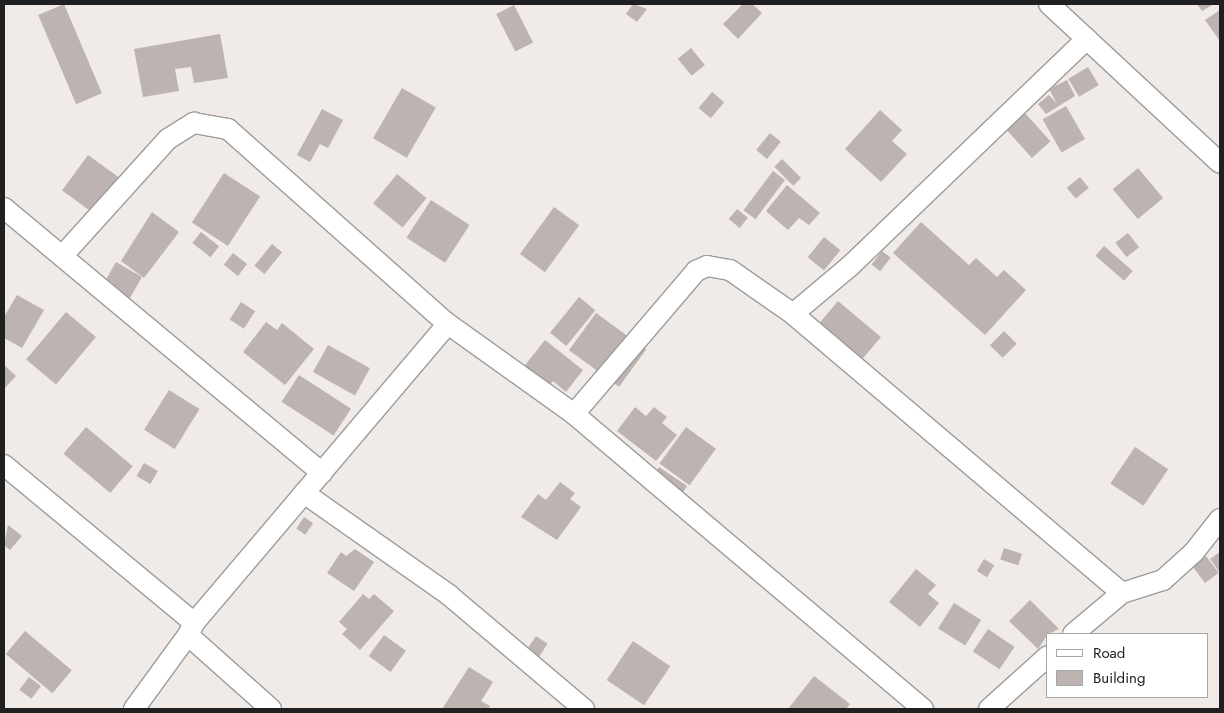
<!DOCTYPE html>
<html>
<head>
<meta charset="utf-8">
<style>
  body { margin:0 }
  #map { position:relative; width:1224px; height:713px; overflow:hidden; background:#f0ebe7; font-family:Jost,sans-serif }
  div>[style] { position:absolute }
  .building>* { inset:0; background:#bdb3b0; transform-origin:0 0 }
  .roads { filter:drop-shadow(1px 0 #9d9d9d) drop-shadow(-1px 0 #9d9d9d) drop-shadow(0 1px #9d9d9d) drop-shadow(0 -1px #9d9d9d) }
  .minor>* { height:20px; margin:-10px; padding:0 10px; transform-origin:10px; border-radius:10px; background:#fff }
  span { translate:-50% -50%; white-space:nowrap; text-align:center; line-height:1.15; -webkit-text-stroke:4px #fff; paint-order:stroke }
  .frame { position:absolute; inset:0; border:5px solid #202020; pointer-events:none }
  .legend { position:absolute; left:1046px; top:633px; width:162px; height:65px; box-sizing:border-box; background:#fff; border:1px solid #a6a6a6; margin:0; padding:6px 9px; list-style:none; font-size:15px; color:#202020 }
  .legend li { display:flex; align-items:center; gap:10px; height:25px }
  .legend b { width:25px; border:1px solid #a6a6a6 }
</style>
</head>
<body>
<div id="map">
  <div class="building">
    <div style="left:64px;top:4px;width:97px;height:28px;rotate:67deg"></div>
    <div style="clip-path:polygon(633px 4px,647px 9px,637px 22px,626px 14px)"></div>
    <div style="clip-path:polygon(743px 4px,752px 4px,762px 13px,738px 39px,723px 24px)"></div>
    <div style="clip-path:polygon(1197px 4px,1214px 4px,1202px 11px)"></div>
    <div style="left:514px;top:5px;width:42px;height:20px;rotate:63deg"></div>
    <div style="clip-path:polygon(1220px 10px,1220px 41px,1205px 20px)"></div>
    <div style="clip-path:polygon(220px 34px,228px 78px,194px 83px,191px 67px,175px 69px,179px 91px,143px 97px,134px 49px)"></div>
    <div style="left:691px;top:48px;width:22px;height:17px;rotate:51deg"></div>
    <div style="left:1088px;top:67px;width:21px;height:23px;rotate:59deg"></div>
    <div style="clip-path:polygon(1067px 80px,1075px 96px,1046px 114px,1038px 104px,1049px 95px,1057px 104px,1049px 89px)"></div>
    <div style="left:402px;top:88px;width:39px;height:58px;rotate:30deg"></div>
    <div style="left:712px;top:92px;width:16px;height:21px;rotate:40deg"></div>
    <div style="left:1066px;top:106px;width:38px;height:27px;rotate:60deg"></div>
    <div style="clip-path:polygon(322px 109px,343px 120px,328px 148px,320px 144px,310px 162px,297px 155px)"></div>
    <div style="clip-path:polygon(880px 110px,902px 130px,892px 141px,907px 154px,881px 182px,845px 149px)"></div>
    <div style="left:1025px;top:113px;width:38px;height:25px;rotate:48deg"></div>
    <div style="left:770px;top:133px;width:14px;height:22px;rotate:39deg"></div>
    <div style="left:88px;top:155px;width:43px;height:44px;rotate:36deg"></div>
    <div style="left:782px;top:159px;width:27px;height:11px;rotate:45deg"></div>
    <div style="left:1138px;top:168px;width:39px;height:33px;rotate:50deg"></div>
    <div style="left:773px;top:171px;width:15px;height:49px;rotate:37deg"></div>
    <div style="left:224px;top:173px;width:43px;height:59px;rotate:33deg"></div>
    <div style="left:397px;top:174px;width:38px;height:38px;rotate:39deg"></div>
    <div style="left:1080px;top:177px;width:14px;height:17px;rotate:51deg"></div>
    <div style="clip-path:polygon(787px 185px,820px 213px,809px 225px,799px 218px,788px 230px,766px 211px)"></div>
    <div style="left:431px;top:200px;width:46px;height:45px;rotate:33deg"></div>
    <div style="left:554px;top:207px;width:31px;height:58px;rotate:36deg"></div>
    <div style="left:737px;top:209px;width:14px;height:13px;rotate:39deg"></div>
    <div style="clip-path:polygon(152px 212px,179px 232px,144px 278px,121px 261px)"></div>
    <div style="clip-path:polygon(921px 222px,969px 265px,976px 258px,997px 277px,1004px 270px,1026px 290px,985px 335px,893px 253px)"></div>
    <div style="left:201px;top:232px;width:23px;height:14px;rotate:38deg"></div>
    <div style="left:1128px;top:233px;width:18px;height:16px;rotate:52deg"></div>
    <div style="left:824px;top:237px;width:21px;height:26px;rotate:39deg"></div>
    <div style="left:272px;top:244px;width:13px;height:28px;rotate:39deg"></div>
    <div style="left:1104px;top:246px;width:38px;height:13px;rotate:41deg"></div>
    <div style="left:882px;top:251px;width:11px;height:17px;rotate:38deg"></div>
    <div style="left:233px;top:253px;width:18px;height:15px;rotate:38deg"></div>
    <div style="left:116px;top:262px;width:30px;height:26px;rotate:30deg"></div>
    <div style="clip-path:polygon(17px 295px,44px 310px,22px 348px,4px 338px,4px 317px)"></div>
    <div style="left:579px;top:297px;width:21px;height:46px;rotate:39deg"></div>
    <div style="left:838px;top:301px;width:56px;height:29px;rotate:40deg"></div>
    <div style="left:241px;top:302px;width:17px;height:21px;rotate:33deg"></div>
    <div style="left:66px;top:312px;width:39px;height:62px;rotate:40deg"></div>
    <div style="left:596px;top:313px;width:62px;height:46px;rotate:36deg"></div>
    <div style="clip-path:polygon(266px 322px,277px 330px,282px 323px,314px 349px,285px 385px,243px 352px)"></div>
    <div style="left:1004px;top:331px;width:18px;height:20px;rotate:45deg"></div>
    <div style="clip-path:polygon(545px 340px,583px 370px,566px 392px,553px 381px,547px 389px,522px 369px)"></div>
    <div style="left:328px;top:345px;width:48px;height:31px;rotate:29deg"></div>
    <div style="clip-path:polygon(4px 365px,16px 376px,4px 389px)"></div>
    <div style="left:299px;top:375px;width:62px;height:32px;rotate:33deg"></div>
    <div style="left:169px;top:390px;width:36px;height:47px;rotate:32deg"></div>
    <div style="clip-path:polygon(635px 407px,646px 416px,654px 407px,667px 417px,662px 423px,677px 435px,656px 461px,617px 431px)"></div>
    <div style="left:86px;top:427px;width:61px;height:35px;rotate:40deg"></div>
    <div style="left:686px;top:427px;width:37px;height:45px;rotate:36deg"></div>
    <div style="left:1135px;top:447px;width:40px;height:44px;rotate:34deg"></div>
    <div style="left:144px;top:463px;width:16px;height:15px;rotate:30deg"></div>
    <div style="left:659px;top:467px;width:34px;height:12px;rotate:34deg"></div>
    <div style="clip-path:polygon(560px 482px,575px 493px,570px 499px,581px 507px,557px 540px,521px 517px,538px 494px,546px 500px)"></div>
    <div style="left:304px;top:517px;width:11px;height:14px;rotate:34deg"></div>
    <div style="clip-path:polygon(8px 525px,22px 536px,10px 550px,4px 545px)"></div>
    <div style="left:1004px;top:548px;width:19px;height:12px;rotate:18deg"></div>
    <div style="clip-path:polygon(355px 549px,374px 562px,354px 591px,327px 573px,341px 552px,346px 556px)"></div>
    <div style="clip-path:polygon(1220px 552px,1220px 573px,1210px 559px)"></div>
    <div style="left:1206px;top:556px;width:21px;height:17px;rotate:53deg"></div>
    <div style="left:984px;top:559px;width:12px;height:14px;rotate:31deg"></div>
    <div style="clip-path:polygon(916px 569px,936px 585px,928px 594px,939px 603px,920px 627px,889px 602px)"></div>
    <div style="clip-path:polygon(363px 594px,369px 599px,374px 594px,394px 611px,360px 650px,342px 634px,347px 629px,339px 622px)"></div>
    <div style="clip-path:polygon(1030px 600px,1059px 629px,1048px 634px,1038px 649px,1009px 621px)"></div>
    <div style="left:954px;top:603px;width:32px;height:30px;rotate:32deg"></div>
    <div style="left:988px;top:629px;width:32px;height:27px;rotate:34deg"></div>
    <div style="left:25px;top:631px;width:61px;height:30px;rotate:40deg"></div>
    <div style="left:384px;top:635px;width:27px;height:26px;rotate:36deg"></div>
    <div style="left:536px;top:636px;width:14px;height:20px;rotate:34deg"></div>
    <div style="left:633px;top:641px;width:45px;height:47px;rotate:34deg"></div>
    <div style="clip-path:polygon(469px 667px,493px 682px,481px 701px,490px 706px,488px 709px,442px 709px)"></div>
    <div style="clip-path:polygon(814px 676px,850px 704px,846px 709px,788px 709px)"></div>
    <div style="left:29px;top:677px;width:15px;height:16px;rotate:37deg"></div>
  </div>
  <div class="roads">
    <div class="minor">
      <div style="left:1049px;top:4px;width:233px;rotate:42.9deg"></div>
      <div style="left:4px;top:208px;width:414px;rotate:39.8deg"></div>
      <div style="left:64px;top:254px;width:155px;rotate:-47.9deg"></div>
      <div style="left:168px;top:139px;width:31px;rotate:-32deg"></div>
      <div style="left:194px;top:123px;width:35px;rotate:10deg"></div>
      <div style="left:228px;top:129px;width:294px;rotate:41.6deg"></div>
      <div style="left:448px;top:324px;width:155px;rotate:35.5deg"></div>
      <div style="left:574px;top:414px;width:457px;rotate:40.2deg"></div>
      <div style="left:793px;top:314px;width:75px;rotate:-40.1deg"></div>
      <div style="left:850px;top:266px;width:328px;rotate:-43.8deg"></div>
      <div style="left:574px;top:414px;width:188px;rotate:-49.5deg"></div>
      <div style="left:696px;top:271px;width:12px;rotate:-24deg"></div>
      <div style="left:707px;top:266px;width:23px;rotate:10deg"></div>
      <div style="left:730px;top:270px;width:77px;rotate:34.9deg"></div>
      <div style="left:793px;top:314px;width:431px;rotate:40.3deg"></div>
      <div style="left:4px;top:465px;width:247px;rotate:39.7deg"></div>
      <div style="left:304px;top:493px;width:177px;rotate:35.1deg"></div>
      <div style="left:449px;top:595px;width:177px;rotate:40.2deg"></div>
      <div style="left:1073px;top:634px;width:64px;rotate:-39.9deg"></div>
      <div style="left:1122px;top:593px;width:43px;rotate:-17.6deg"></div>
      <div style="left:1163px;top:580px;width:42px;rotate:-42.1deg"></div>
      <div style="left:1194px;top:552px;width:42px;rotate:-51.8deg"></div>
      <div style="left:134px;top:709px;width:92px;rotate:-53.9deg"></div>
      <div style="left:271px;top:709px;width:111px;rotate:-138.3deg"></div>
      <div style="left:188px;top:635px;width:13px;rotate:-63deg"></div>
      <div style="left:194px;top:623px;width:392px;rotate:-49.7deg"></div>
      <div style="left:989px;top:709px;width:79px;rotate:-41.9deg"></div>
    </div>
  </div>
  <div class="frame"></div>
  <ul class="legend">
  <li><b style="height:6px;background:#fff"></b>Road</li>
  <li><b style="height:14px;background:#bdb3b0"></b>Building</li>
  </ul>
</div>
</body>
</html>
